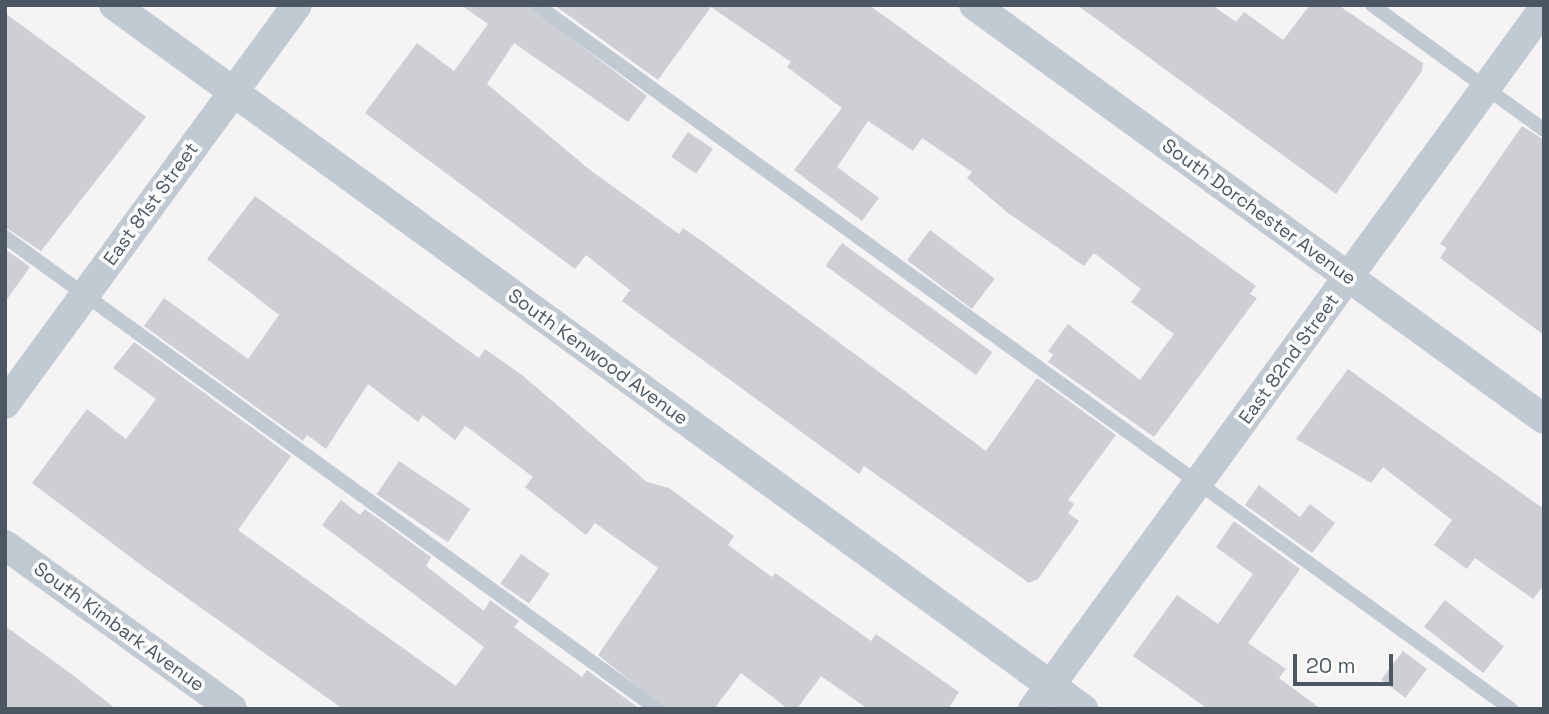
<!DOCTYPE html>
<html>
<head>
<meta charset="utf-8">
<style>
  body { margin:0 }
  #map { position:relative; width:1549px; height:714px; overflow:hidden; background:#f5f3f3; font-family:"Space Grotesk",sans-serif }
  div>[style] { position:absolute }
  .building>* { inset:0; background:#cdcfd5; transform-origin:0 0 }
  .lane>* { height:14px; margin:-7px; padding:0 7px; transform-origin:7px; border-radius:7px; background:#c1cad2 }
  .street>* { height:30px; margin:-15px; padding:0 15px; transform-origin:15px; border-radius:15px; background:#c1cad2 }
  span { translate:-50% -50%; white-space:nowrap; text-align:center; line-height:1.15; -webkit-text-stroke:7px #fff; paint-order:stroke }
  .street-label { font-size:19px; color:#4a5661 }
  .frame { position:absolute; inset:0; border:7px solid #4a5661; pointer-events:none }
  .scale { position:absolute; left:1293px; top:654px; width:100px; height:32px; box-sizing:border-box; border:4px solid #4a5661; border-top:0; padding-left:9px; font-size:21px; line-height:24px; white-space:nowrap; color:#4a5661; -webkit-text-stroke:5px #fff; paint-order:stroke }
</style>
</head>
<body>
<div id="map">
  <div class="building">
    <div style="clip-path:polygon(461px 5px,528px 5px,647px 96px,628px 122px,514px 43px,487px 84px,590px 170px,679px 234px,683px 228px,706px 244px,986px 451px,1037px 378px,1116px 435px,1068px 500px,1074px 504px,1068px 513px,1079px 521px,1038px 579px,1029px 583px,864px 466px,859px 474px,622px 301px,630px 290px,586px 255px,575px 269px,365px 113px,417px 43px,454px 71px,488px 24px)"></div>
    <div style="clip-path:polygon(554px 5px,869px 5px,1256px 286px,1250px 294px,1257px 298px,1154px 437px,1048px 362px,1053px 355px,1048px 351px,1068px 324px,1140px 380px,1174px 334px,1131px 302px,1141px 289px,1094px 253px,1084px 266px,1008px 213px,967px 178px,972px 172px,922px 138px,913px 151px,868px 121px,837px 167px,879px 198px,862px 221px,794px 170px,842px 108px,787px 67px,791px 62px,711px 7px,658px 80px)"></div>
    <div style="clip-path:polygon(1077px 5px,1212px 5px,1236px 22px,1244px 12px,1283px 40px,1310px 5px,1338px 5px,1423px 63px,1422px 71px,1336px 194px)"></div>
    <div style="clip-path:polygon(5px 13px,146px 117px,41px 251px,5px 227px)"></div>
    <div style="clip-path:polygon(1522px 126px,1544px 140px,1544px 335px,1440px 258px,1447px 248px,1440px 244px)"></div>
    <div style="left:688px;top:132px;width:30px;height:30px;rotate:34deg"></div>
    <div style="clip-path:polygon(255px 196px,479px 358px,485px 349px,522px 375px,647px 482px,669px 488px,734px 536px,728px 545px,772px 577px,775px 573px,871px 641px,876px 634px,959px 692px,948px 709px,868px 709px,821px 676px,797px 709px,788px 709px,741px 673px,714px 709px,666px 709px,598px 655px,658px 568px,595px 523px,586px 535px,525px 487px,533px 477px,470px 429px,465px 426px,455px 440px,423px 415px,418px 422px,368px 384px,326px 449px,307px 435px,303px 441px,144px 326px,164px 298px,248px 359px,279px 315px,207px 259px)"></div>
    <div style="left:930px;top:230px;width:81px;height:38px;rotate:37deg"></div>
    <div style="left:842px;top:243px;width:186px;height:28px;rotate:36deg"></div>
    <div style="clip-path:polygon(5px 249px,30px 267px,5px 302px)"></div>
    <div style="clip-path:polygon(134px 342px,291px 456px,238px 530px,288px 566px,456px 686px,484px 647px,322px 525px,341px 500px,360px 515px,365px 509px,431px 557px,426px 566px,484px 611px,490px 600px,519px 621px,514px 627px,582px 677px,587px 670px,640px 709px,343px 709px,145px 568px,32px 483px,87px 409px,126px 439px,156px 399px,113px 368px)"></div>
    <div style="clip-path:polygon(1348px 369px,1544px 509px,1544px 585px,1533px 599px,1475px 558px,1467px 569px,1434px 545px,1452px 520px,1383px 467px,1371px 483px,1296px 439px)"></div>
    <div style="left:399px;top:461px;width:86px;height:40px;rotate:34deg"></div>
    <div style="clip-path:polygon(1259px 485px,1300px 517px,1310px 504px,1335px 523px,1312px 553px,1245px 505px)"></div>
    <div style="clip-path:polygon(1234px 521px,1300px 569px,1248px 643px,1286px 669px,1279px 678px,1321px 709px,1208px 709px,1133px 656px,1177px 595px,1218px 624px,1253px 574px,1216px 547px)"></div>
    <div style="left:521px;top:554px;width:35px;height:36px;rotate:35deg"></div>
    <div style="left:1445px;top:600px;width:75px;height:34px;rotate:38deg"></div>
    <div style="clip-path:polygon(5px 626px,70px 673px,116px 709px,5px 709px)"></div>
    <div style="left:1403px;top:651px;width:30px;height:36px;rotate:37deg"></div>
  </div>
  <div class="lane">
    <div style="left:537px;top:5px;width:1202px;rotate:35.86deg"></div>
    <div style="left:1372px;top:5px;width:213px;rotate:36deg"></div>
    <div style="left:5px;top:237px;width:805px;rotate:35.9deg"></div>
  </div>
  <div class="street">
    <div style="left:114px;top:5px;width:1198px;rotate:36deg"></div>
    <div style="left:974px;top:5px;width:704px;rotate:35.99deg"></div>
    <div style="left:5px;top:404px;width:494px;rotate:-53.8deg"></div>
    <div style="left:5px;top:545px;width:280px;rotate:35.8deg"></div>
    <div style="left:1033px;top:709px;width:867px;rotate:-53.91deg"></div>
  </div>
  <div class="street-label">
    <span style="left:151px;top:204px;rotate:-54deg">East 81st Street</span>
    <span style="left:1259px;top:212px;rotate:36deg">South Dorchester Avenue</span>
    <span style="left:598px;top:357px;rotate:36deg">South Kenwood Avenue</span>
    <span style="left:1289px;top:359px;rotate:-54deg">East 82nd Street</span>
    <span style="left:119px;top:627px;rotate:36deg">South Kimbark Avenue</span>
  </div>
  <div class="frame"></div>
  <div class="scale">20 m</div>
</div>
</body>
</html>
